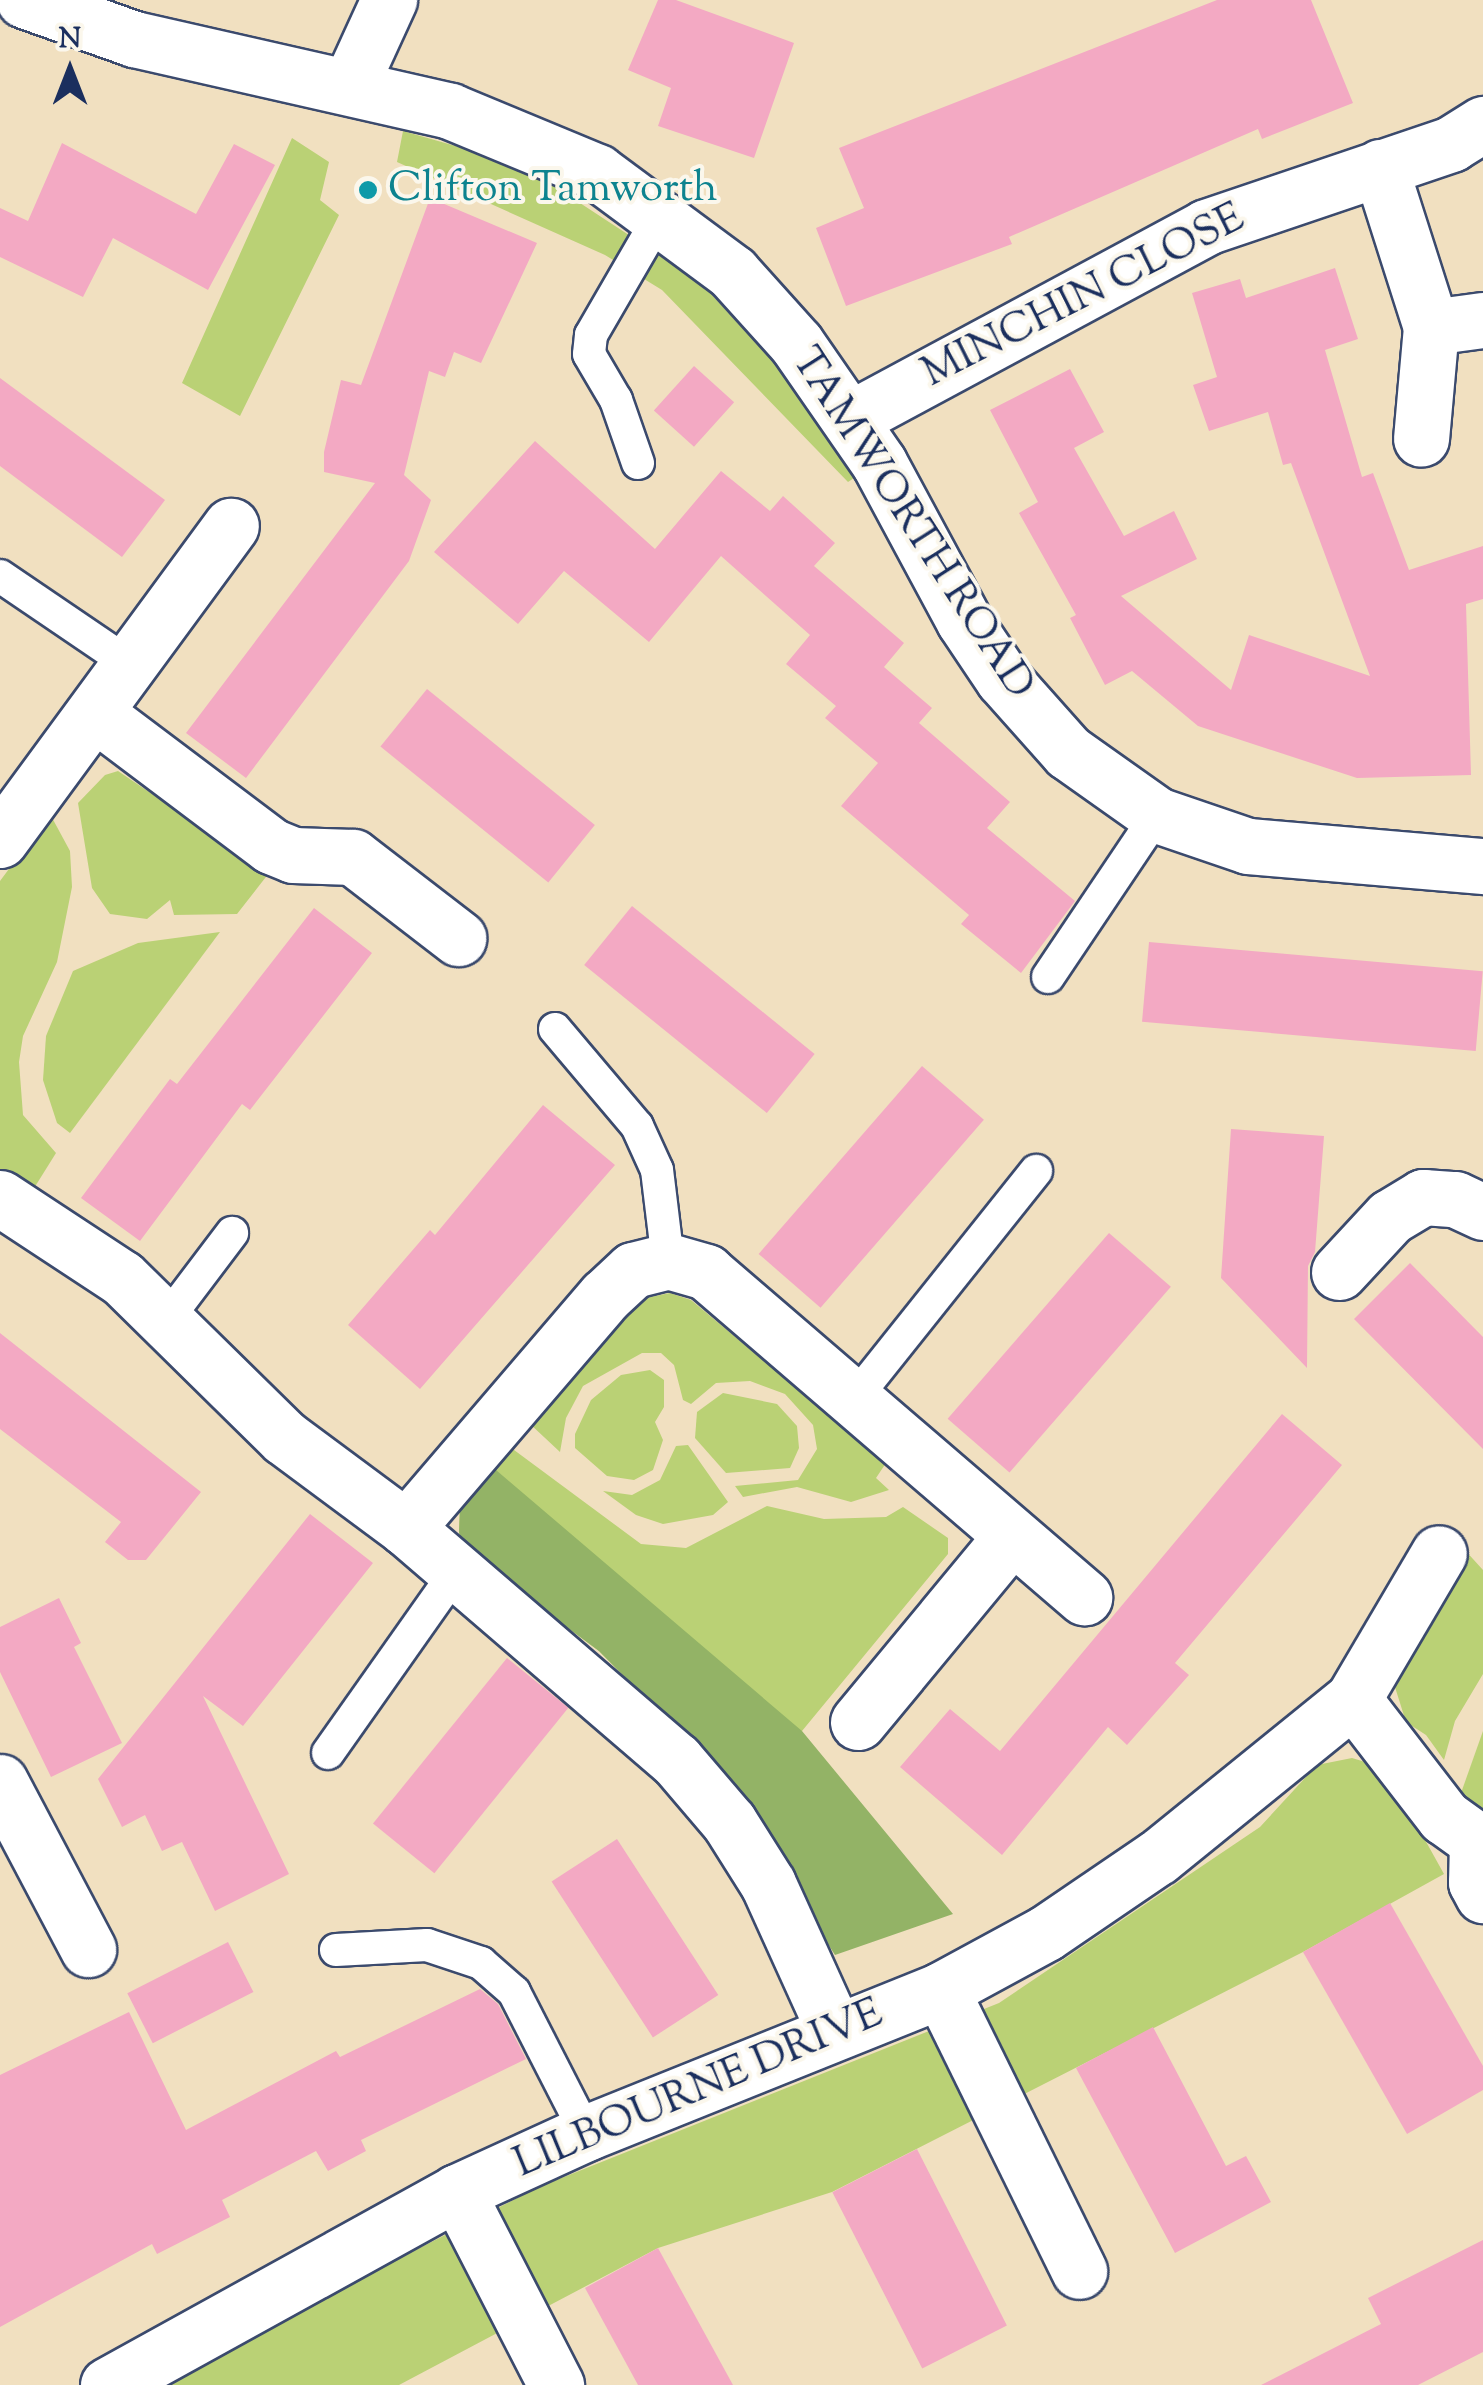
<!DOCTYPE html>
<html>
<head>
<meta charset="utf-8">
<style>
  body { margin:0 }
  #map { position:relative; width:1483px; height:2385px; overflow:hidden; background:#f1e0c0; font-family:"Sorts Mill Goudy",serif }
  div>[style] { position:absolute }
  .green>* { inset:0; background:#bad175 }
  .forest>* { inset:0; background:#93b366 }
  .building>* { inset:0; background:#f3a9c3; transform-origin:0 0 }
  .roads { filter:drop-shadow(2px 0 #3b4a6d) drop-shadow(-2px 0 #3b4a6d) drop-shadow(0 2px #3b4a6d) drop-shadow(0 -2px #3b4a6d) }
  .service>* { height:32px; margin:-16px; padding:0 16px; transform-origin:16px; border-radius:16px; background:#fff }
  .minor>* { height:55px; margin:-27.5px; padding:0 27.5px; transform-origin:27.5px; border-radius:27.5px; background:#fff }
  .dots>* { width:28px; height:28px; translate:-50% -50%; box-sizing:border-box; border:5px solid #fbf7ec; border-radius:50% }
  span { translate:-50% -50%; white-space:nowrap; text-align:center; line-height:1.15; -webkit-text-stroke:8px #fbf7ec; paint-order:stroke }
  .culture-label { font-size:42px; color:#0d838f }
  .left { translate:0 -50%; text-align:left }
  .street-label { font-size:42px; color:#1b2f5e }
  .north { position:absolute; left:20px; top:20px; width:100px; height:100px; -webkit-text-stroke:8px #fbf7ec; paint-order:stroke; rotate:0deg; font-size:28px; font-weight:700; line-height:40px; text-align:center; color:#1b2f5e }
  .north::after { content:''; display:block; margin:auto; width:35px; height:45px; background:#1b2f5e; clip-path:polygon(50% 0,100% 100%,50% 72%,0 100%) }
</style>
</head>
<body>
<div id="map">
  <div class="green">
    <div style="clip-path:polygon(403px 131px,522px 165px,699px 281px,807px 398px,860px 474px,848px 482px,662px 290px,605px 255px,397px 162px)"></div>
    <div style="clip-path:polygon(292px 138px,329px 162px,320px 200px,339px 215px,240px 416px,182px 383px)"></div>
    <div style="clip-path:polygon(118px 771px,269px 873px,237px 914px,174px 915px,170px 900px,147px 919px,110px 914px,92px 888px,78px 803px,105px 775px)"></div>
    <div style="clip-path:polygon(50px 814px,70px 851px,72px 887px,57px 962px,23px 1036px,19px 1062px,23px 1115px,56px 1153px,31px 1193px,0 1172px,0 881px)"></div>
    <div style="clip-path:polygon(220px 932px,70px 1133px,57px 1123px,43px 1080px,46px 1036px,73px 971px,138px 943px)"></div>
    <div style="clip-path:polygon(670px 1293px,691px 1300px,886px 1463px,876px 1478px,889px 1490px,851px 1502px,797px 1487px,743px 1497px,735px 1486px,798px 1480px,817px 1449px,813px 1425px,785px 1394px,750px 1381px,716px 1383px,691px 1404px,683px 1400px,674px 1365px,661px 1353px,642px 1353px,583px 1386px,566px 1418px,560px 1452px,529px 1423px,626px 1311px,645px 1298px)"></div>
    <div style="clip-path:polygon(650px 1370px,664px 1380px,664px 1407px,655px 1422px,663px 1440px,653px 1470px,634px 1480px,607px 1476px,575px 1448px,575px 1434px,591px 1400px,621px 1375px)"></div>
    <div style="clip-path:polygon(723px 1393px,777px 1404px,797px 1426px,799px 1448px,790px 1468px,726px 1473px,695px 1438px,697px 1412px)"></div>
    <div style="clip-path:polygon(506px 1444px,641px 1544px,686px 1548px,767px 1506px,824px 1519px,886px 1517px,903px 1507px,948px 1538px,948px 1554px,802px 1731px,719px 1772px,599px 1651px,471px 1556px,459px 1533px,460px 1507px)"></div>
    <div style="clip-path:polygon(688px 1445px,728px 1502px,713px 1515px,663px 1524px,636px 1515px,603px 1491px,632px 1495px,660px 1480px,676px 1446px)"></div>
    <div style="clip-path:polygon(1463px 1548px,1483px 1570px,1483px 1674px,1455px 1721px,1444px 1760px,1426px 1735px,1406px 1722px,1394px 1684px,1396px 1669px)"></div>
    <div style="clip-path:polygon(1483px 1731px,1483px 1816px,1461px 1793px)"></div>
    <div style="clip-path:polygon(1352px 1758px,1385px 1768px,1444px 1874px,1303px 1952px,832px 2192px,658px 2248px,399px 2385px,152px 2385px,539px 2187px,999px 2003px,1260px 1827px,1317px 1765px)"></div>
  </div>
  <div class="forest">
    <div style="clip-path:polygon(489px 1464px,802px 1731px,953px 1914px,835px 1955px,719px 1772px,599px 1651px,471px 1556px,459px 1533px,460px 1507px)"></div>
  </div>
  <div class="building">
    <div style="clip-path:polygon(658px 0,676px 0,794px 43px,754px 158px,658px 126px,671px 88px,628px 70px)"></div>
    <div style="clip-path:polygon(1217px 0,1311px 0,1353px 103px,1262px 139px,1258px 129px,1009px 237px,1012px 244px,846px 306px,816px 228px,864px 208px,839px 148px)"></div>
    <div style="clip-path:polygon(62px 143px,196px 214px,234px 144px,275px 165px,208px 290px,113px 238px,83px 297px,0 257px,0 208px,28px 221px)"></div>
    <div style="clip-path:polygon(430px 198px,537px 243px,481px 363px,454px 352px,445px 377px,429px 371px,404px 475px,431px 500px,409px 561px,246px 778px,186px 733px,375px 483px,324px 472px,324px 452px,341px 380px,361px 385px)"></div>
    <div style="clip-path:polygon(1335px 268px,1358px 339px,1325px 350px,1362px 477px,1373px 473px,1409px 570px,1483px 546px,1483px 599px,1466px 604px,1471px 775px,1357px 778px,1198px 726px,1132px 671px,1105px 685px,1070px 618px,1076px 615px,1019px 513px,1038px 502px,990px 410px,1070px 369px,1104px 432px,1074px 448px,1124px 536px,1174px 511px,1197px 559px,1121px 596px,1231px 690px,1249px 635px,1370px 676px,1291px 463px,1283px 465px,1268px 412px,1209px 431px,1193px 385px,1217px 377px,1192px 293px,1240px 279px,1246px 298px)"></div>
    <div style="left:694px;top:366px;width:54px;height:60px;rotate:42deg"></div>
    <div style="clip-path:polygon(0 378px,165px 500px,122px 557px,0 466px)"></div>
    <div style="clip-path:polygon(535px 441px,655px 549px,721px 471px,770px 511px,783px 496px,835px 543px,814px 566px,904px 643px,884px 667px,932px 708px,919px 723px,1010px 802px,987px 828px,1075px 901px,1021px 973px,961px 924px,969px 915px,841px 806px,878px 763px,825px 718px,836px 706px,786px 664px,810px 635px,721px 556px,649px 642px,564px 571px,518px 624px,434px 552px)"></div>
    <div style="left:427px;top:689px;width:216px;height:74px;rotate:39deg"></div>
    <div style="left:632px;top:906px;width:235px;height:76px;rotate:39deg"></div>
    <div style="clip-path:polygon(314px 908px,372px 953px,250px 1110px,242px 1104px,140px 1241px,81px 1198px,170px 1079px,177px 1084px)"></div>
    <div style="left:1149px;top:942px;width:335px;height:80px;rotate:5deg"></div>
    <div style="left:922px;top:1066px;width:82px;height:249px;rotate:41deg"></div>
    <div style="clip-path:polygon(543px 1105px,615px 1165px,420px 1389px,348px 1325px,430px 1230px,435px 1235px)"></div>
    <div style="clip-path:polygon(1231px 1129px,1324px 1136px,1315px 1252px,1308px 1266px,1307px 1368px,1221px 1278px)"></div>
    <div style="left:1109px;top:1233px;width:82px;height:246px;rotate:41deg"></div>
    <div style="clip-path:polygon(1410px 1263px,1483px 1337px,1483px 1449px,1354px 1319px)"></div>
    <div style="clip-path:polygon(0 1333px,201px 1492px,146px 1560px,128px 1560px,105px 1542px,121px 1522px,0 1429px)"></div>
    <div style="clip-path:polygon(1282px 1414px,1342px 1465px,1175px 1663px,1189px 1675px,1127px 1745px,1108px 1727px,1002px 1855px,900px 1767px,950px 1709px,1000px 1751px)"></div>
    <div style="clip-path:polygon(310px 1514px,373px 1563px,243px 1726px,203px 1696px,289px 1874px,215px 1911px,182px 1842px,162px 1851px,145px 1815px,122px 1827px,98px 1779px)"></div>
    <div style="clip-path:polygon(59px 1598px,81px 1643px,74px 1647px,122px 1743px,51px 1777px,0 1672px,0 1627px)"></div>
    <div style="left:507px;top:1658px;width:79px;height:213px;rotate:39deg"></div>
    <div style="left:617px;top:1839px;width:186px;height:78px;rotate:57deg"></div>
    <div style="clip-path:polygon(1390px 1903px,1483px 2066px,1483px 2090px,1407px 2134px,1303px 1952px)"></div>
    <div style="left:228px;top:1942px;width:56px;height:113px;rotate:63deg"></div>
    <div style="clip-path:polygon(480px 1989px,498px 2004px,526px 2059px,361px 2140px,366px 2151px,328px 2171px,316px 2151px,222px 2200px,230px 2217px,157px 2254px,152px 2244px,0 2327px,0 2075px,129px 2012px,186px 2130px,336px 2051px,340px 2057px)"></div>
    <div style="clip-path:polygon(1153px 2027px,1226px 2166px,1246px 2156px,1271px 2202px,1175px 2253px,1076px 2068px)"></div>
    <div style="left:917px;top:2149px;width:198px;height:95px;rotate:63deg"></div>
    <div style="clip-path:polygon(1483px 2240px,1483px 2352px,1418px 2385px,1261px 2385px,1381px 2324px,1368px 2298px)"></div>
    <div style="clip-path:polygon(658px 2248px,733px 2385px,638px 2385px,585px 2288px)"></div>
  </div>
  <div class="roads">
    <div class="service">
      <div style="left:638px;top:463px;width:67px;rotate:-109.2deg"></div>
      <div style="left:616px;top:400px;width:53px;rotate:-120.4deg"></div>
      <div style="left:589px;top:354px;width:19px;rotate:-84deg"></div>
      <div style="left:591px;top:335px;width:138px;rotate:-59.9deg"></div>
      <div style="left:0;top:576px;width:158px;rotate:34.2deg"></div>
      <div style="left:1048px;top:977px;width:195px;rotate:-56.1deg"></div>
      <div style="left:555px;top:1029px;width:127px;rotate:49.8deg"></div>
      <div style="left:637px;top:1126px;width:48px;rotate:65.6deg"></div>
      <div style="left:657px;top:1170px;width:92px;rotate:83.1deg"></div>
      <div style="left:167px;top:1319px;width:108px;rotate:-52.9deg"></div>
      <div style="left:854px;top:1399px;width:292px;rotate:-51.4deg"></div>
      <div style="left:328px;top:1753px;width:224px;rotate:-54.8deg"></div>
      <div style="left:336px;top:1950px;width:91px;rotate:-3.1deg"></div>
      <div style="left:427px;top:1945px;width:57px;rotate:18.4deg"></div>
      <div style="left:481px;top:1963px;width:44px;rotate:41.3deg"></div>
      <div style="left:514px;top:1992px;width:158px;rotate:62.9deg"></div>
    </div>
    <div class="minor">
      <div style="left:24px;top:0;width:117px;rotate:19.5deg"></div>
      <div style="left:134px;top:39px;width:324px;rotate:12.8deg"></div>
      <div style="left:450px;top:111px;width:159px;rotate:22.5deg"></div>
      <div style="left:597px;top:172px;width:168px;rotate:36.5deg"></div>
      <div style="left:732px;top:272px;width:96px;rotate:48deg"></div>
      <div style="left:796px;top:343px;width:146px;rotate:55.3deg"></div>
      <div style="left:879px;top:463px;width:179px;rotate:61.7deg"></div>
      <div style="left:964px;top:621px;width:70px;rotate:56.1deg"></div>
      <div style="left:1003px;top:679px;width:98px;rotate:48.3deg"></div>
      <div style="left:1068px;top:752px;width:109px;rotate:35.3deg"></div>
      <div style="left:1157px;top:815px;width:96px;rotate:18.8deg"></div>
      <div style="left:1248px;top:846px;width:236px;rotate:4.9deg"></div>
      <div style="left:350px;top:85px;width:94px;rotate:-65.4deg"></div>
      <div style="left:1380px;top:167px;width:168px;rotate:72.3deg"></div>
      <div style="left:1431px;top:327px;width:112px;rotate:95.1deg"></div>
      <div style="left:1431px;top:327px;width:52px;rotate:-7.7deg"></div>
      <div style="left:850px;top:419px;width:404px;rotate:-28.3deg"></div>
      <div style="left:1206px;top:227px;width:259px;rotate:-18.7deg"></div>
      <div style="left:1451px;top:144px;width:38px;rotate:-32deg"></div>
      <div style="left:96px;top:714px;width:219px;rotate:37deg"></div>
      <div style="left:271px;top:846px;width:24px;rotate:22deg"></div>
      <div style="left:293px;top:855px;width:60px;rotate:1.9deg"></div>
      <div style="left:353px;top:857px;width:133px;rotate:37.6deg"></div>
      <div style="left:0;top:840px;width:390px;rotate:-53.7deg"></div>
      <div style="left:0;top:1198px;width:146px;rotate:33.3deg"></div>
      <div style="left:122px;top:1278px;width:228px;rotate:44.5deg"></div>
      <div style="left:285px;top:1438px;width:151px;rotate:36.6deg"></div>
      <div style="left:406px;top:1528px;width:356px;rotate:40.7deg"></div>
      <div style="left:676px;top:1760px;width:82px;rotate:49.5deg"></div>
      <div style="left:729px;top:1822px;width:73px;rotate:57.8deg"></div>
      <div style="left:768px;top:1884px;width:162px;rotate:65.6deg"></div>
      <div style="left:1339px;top:1272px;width:75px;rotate:-47.2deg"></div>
      <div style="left:1390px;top:1217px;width:39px;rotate:-31deg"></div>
      <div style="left:1423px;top:1197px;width:32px;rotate:4deg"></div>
      <div style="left:1455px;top:1199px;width:31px;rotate:25deg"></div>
      <div style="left:406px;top:1528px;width:306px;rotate:-49.4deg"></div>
      <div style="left:605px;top:1296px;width:38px;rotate:-43deg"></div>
      <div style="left:633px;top:1270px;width:36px;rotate:-14deg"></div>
      <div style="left:668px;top:1261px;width:40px;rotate:16deg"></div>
      <div style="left:706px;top:1272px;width:499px;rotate:40.7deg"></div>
      <div style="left:1353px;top:1699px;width:149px;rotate:52.4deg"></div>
      <div style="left:1444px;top:1817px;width:48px;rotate:35.7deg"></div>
      <div style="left:858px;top:1722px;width:241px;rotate:-50.4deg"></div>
      <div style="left:0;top:1782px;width:189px;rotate:62.2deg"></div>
      <div style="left:1477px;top:1842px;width:40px;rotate:91.4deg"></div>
      <div style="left:1476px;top:1882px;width:15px;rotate:62deg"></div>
      <div style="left:941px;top:1990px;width:313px;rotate:63.8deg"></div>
      <div style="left:457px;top:2192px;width:217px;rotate:62.8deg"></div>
      <div style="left:108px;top:2385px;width:399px;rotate:-28.9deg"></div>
      <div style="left:457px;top:2192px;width:142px;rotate:-24.6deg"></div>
      <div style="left:586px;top:2133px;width:383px;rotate:-21.9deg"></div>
      <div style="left:941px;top:1990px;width:119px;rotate:-28.5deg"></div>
      <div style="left:1046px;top:1933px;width:135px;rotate:-34.2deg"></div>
      <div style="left:1158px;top:1857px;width:251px;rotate:-39deg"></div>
      <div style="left:1353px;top:1699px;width:169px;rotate:-59.5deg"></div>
    </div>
  </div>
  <div class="dots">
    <div style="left:368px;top:190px;background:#0f9aa8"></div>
  </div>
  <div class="culture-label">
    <span class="left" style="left:388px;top:190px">Clifton Tamworth</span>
  </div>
  <div class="street-label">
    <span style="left:1084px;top:297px;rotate:-27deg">MINCHIN CLOSE</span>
    <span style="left:911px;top:524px;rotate:57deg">TAMWORTH ROAD</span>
    <span style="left:699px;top:2090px;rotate:-23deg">LILBOURNE DRIVE</span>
  </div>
  <div class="north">N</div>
</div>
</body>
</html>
